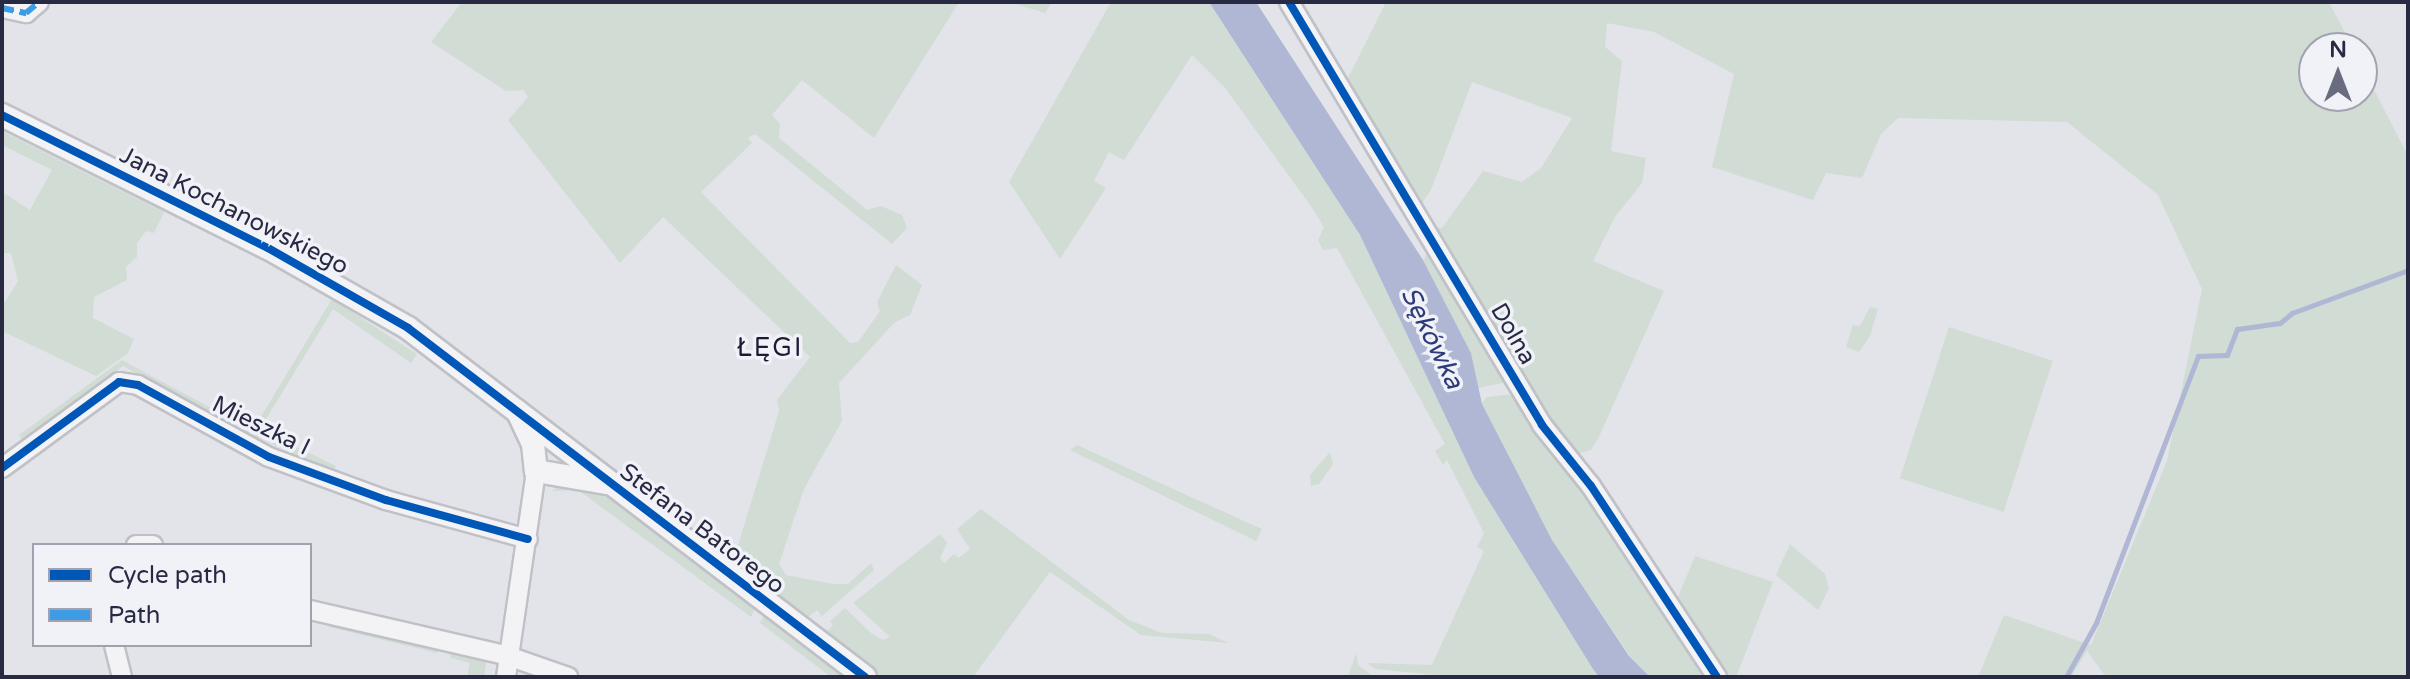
<!DOCTYPE html>
<html>
<head>
<meta charset="utf-8">
<style>
  body { margin:0 }
  #map { position:relative; width:2410px; height:679px; overflow:hidden; background:#e3e4e9; font-family:"Varela Round",sans-serif }
  div>[style] { position:absolute }
  .green>* { inset:0; background:#d0dcd4; transform-origin:0 0 }
  .water>* { inset:0; background:#afb7d5 }
  .stream>* { height:5px; margin:-2.5px; padding:0 2.5px; transform-origin:2.5px; border-radius:2.5px; background:#afb7d5 }
  .roads { filter:drop-shadow(2px 0 #c0c1c7) drop-shadow(-2px 0 #c0c1c7) drop-shadow(0 2px #c0c1c7) drop-shadow(0 -2px #c0c1c7) }
  .minor>* { height:18px; margin:-9px; padding:0 9px; transform-origin:9px; border-radius:9px; background:#f3f3f5 }
  .tertiary>* { height:22px; margin:-11px; padding:0 11px; transform-origin:11px; border-radius:11px; background:#f3f3f5 }
  .quiet>* { height:6px; margin-top:-3px; transform-origin:0; background:repeating-linear-gradient(90deg,#3d9ce3 0 12px,transparent 0 18px) }
  .cycleway>* { height:8px; margin:-4px; padding:0 4px; transform-origin:4px; border-radius:4px; background:#0057b8 }
  span { translate:-50% -50%; white-space:nowrap; text-align:center; line-height:1.15; -webkit-text-stroke:7px #f1f2f8; paint-order:stroke }
  .street-label { font-size:24px; color:#282a44 }
  .water-label { font-size:26px; color:#2e3b7b; font-style:italic }
  .neighbourhood-label { font-size:26px; color:#1a1b35; letter-spacing:2px }
  .frame { position:absolute; inset:0; border:4px solid #282a44; pointer-events:none }
  .legend { position:absolute; left:32px; top:543px; width:280px; height:104px; box-sizing:border-box; background:#f1f2f8; border:2px solid #a1a2b0; margin:0; padding:10px 14px; list-style:none; font-size:24px; color:#282a44 }
  .legend li { display:flex; align-items:center; gap:16px; height:40px }
  .legend b { width:40px; border:2px solid #a1a2b0 }
  .north { position:absolute; left:2298px; top:32px; width:80px; height:80px; box-sizing:border-box; background:#f1f2f8; border:2px solid #a1a2b0; border-radius:50%; rotate:0deg; font-size:22px; font-weight:700; line-height:32px; text-align:center; color:#282a44 }
  .north::after { content:''; display:block; margin:auto; width:28px; height:36px; background:#696b7e; clip-path:polygon(50% 0,100% 100%,50% 72%,0 100%) }
</style>
</head>
<body>
<div id="map">
  <div class="green">
    <div style="clip-path:polygon(462px 2px,959px 2px,874px 138px,802px 80px,772px 115px,780px 124px,779px 138px,867px 210px,881px 206px,902px 215px,907px 228px,892px 244px,755px 134px,748px 138px,752px 143px,701px 192px,850px 343px,858px 342px,880px 311px,877px 302px,896px 265px,922px 285px,910px 315px,895px 322px,839px 383px,842px 421px,804px 489px,779px 564px,786px 575px,833px 584px,848px 584px,871px 563px,874px 570px,822px 616px,817px 610px,808px 617px,733px 562px,779px 411px,777px 400px,810px 357px,663px 217px,620px 263px,508px 120px,528px 97px,524px 90px,506px 91px,431px 42px)"></div>
    <div style="clip-path:polygon(1009px 2px,1052px 2px,1045px 13px)"></div>
    <div style="clip-path:polygon(1111px 2px,1209px 2px,1360px 235px,1474px 477px,1599px 677px,1453px 677px,1376px 669px,1367px 663px,1432px 665px,1484px 551px,1477px 547px,1484px 533px,1447px 460px,1443px 465px,1435px 451px,1445px 444px,1337px 248px,1323px 250px,1318px 240px,1324px 227px,1313px 209px,1225px 88px,1192px 55px,1124px 160px,1109px 152px,1094px 181px,1106px 188px,1060px 259px,1009px 182px)"></div>
    <div style="clip-path:polygon(1386px 2px,2329px 2px,2353px 48px,2314px 48px,2314px 96px,2362px 96px,2362px 66px,2408px 156px,2408px 677px,2106px 677px,2087px 651px,2071px 677px,1978px 677px,2004px 615px,2091px 645px,2167px 461px,2202px 289px,2158px 195px,2067px 122px,1898px 118px,1881px 134px,1862px 178px,1826px 173px,1813px 200px,1712px 167px,1734px 74px,1654px 32px,1607px 23px,1605px 47px,1622px 61px,1611px 151px,1646px 158px,1642px 183px,1615px 217px,1593px 261px,1664px 291px,1598px 439px,1591px 450px,1573px 455px,1431px 227px,1442px 228px,1483px 171px,1522px 182px,1541px 168px,1572px 118px,1472px 82px,1431px 190px,1419px 208px,1344px 86px)"></div>
    <div style="clip-path:polygon(2px 131px,164px 212px,154px 233px,146px 231px,137px 243px,137px 257px,126px 267px,127px 280px,94px 297px,93px 318px,134px 339px,128px 353px,96px 376px,2px 331px,2px 307px,18px 281px,11px 253px,2px 253px,2px 192px,30px 210px,52px 170px,2px 145px)"></div>
    <div style="clip-path:polygon(1430px 250px,1507px 382px,1478px 388px,1471px 353px,1423px 260px)"></div>
    <div style="clip-path:polygon(332px 299px,417px 354px,411px 363px,333px 309px,260px 429px,336px 466px,333px 471px,243px 431px,253px 430px)"></div>
    <div style="clip-path:polygon(1870px 307px,1878px 309px,1870px 336px,1859px 352px,1846px 347px,1853px 325px,1860px 326px)"></div>
    <div style="left:1949px;top:327px;width:109px;height:159px;rotate:18deg"></div>
    <div style="clip-path:polygon(122px 360px,224px 415px,219px 418px,123px 366px,22px 440px,19px 435px)"></div>
    <div style="clip-path:polygon(1515px 394px,1572px 472px,1708px 677px,1650px 677px,1630px 656px,1552px 540px,1481px 404px,1487px 397px)"></div>
    <div style="clip-path:polygon(1077px 445px,1182px 493px,1262px 529px,1256px 541px,1070px 450px)"></div>
    <div style="clip-path:polygon(1330px 452px,1333px 464px,1319px 484px,1311px 486px,1310px 475px)"></div>
    <div style="clip-path:polygon(560px 485px,594px 487px,756px 606px,751px 617px,578px 490px,552px 491px)"></div>
    <div style="clip-path:polygon(981px 509px,1129px 620px,1162px 633px,1209px 634px,1228px 643px,1141px 635px,1050px 572px,973px 677px,876px 677px,859px 664px,863px 659px,826px 632px,833px 625px,830px 621px,845px 608px,871px 633px,883px 640px,890px 637px,853px 603px,940px 534px,947px 543px,940px 558px,944px 563px,954px 554px,959px 558px,970px 549px,957px 529px)"></div>
    <div style="clip-path:polygon(1790px 544px,1825px 574px,1829px 589px,1818px 610px,1776px 575px)"></div>
    <div style="clip-path:polygon(1695px 556px,1773px 582px,1736px 677px,1722px 677px,1675px 604px)"></div>
    <div style="clip-path:polygon(765px 613px,841px 670px,841px 677px,831px 677px,760px 623px)"></div>
    <div style="clip-path:polygon(333px 621px,437px 645px,437px 653px,329px 627px)"></div>
    <div style="clip-path:polygon(447px 647px,487px 656px,484px 677px,467px 677px,470px 663px,451px 658px)"></div>
    <div style="clip-path:polygon(1356px 653px,1358px 665px,1371px 675px,1427px 677px,1348px 677px)"></div>
  </div>
  <div class="water">
    <div style="clip-path:polygon(1209px 2px,1256px 2px,1423px 260px,1471px 353px,1482px 404px,1552px 540px,1629px 656px,1650px 677px,1599px 677px,1593px 669px,1474px 477px,1360px 235px)"></div>
  </div>
  <div class="stream">
    <div style="left:2066px;top:677px;width:62px;rotate:-60.9deg"></div>
    <div style="left:2096px;top:623px;width:286px;rotate:-69.1deg"></div>
    <div style="left:2198px;top:356px;width:29px;rotate:-2deg"></div>
    <div style="left:2227px;top:355px;width:28px;rotate:-69deg"></div>
    <div style="left:2237px;top:329px;width:43px;rotate:-7.9deg"></div>
    <div style="left:2280px;top:323px;width:16px;rotate:-40deg"></div>
    <div style="left:2292px;top:313px;width:124px;rotate:-20.3deg"></div>
  </div>
  <div class="roads">
    <div class="minor">
      <div style="left:1289px;top:2px;width:493px;rotate:59.1deg"></div>
      <div style="left:1542px;top:425px;width:78px;rotate:51.2deg"></div>
      <div style="left:1591px;top:486px;width:229px;rotate:56.6deg"></div>
      <div style="left:2px;top:8px;width:25px;rotate:12deg"></div>
      <div style="left:26px;top:13px;width:17px;rotate:-40deg"></div>
      <div style="left:2px;top:468px;width:145px;rotate:-36.3deg"></div>
      <div style="left:119px;top:382px;width:19px;rotate:9deg"></div>
      <div style="left:138px;top:385px;width:149px;rotate:28.8deg"></div>
      <div style="left:269px;top:457px;width:125px;rotate:20.2deg"></div>
      <div style="left:386px;top:500px;width:147px;rotate:15.4deg"></div>
      <div style="left:136px;top:545px;width:17px"></div>
      <div style="left:310px;top:610px;width:200px;rotate:13deg"></div>
      <div style="left:505px;top:655px;width:67px;rotate:19.2deg"></div>
      <div style="left:114px;top:645px;width:33px;rotate:76deg"></div>
      <div style="left:506px;top:677px;width:208px;rotate:-81.7deg"></div>
    </div>
    <div class="tertiary">
      <div style="left:2px;top:115px;width:297px;rotate:26.6deg"></div>
      <div style="left:268px;top:248px;width:161px;rotate:29.7deg"></div>
      <div style="left:408px;top:328px;width:575px;rotate:37.37deg"></div>
      <div style="left:518px;top:412px;width:35px;rotate:65deg"></div>
      <div style="left:533px;top:444px;width:27px;rotate:84deg"></div>
      <div style="left:536px;top:471px;width:71px;rotate:9.7deg"></div>
    </div>
  </div>
  <div class="quiet">
    <div style="left:2px;top:8px;width:25px;rotate:12deg"></div>
    <div style="left:26px;top:13px;width:17px;rotate:-40deg"></div>
  </div>
  <div class="cycleway">
    <div style="left:1289px;top:2px;width:493px;rotate:59.1deg"></div>
    <div style="left:1542px;top:425px;width:78px;rotate:51.2deg"></div>
    <div style="left:1591px;top:486px;width:229px;rotate:56.6deg"></div>
    <div style="left:2px;top:115px;width:297px;rotate:26.6deg"></div>
    <div style="left:268px;top:248px;width:161px;rotate:29.7deg"></div>
    <div style="left:408px;top:328px;width:575px;rotate:37.37deg"></div>
    <div style="left:2px;top:468px;width:145px;rotate:-36.3deg"></div>
    <div style="left:119px;top:382px;width:19px;rotate:9deg"></div>
    <div style="left:138px;top:385px;width:149px;rotate:28.8deg"></div>
    <div style="left:269px;top:457px;width:125px;rotate:20.2deg"></div>
    <div style="left:386px;top:500px;width:147px;rotate:15.4deg"></div>
  </div>
  <div class="street-label">
    <span style="left:234px;top:211px;rotate:27deg">Jana Kochanowskiego</span>
    <span style="left:1513px;top:334px;rotate:60deg">Dolna</span>
    <span style="left:261px;top:426px;rotate:26deg">Mieszka I</span>
    <span style="left:702px;top:529px;rotate:37deg">Stefana Batorego</span>
  </div>
  <div class="water-label">
    <span style="left:1432px;top:338px;rotate:64deg">Sękówka</span>
  </div>
  <div class="neighbourhood-label">
    <span style="left:770px;top:348px">ŁĘGI</span>
  </div>
  <div class="frame"></div>
  <ul class="legend">
  <li><b style="height:10px;background:#0057b8"></b>Cycle path</li>
  <li><b style="height:10px;background:#3d9ce3"></b>Path</li>
  </ul>
  <div class="north">N</div>
</div>
</body>
</html>
